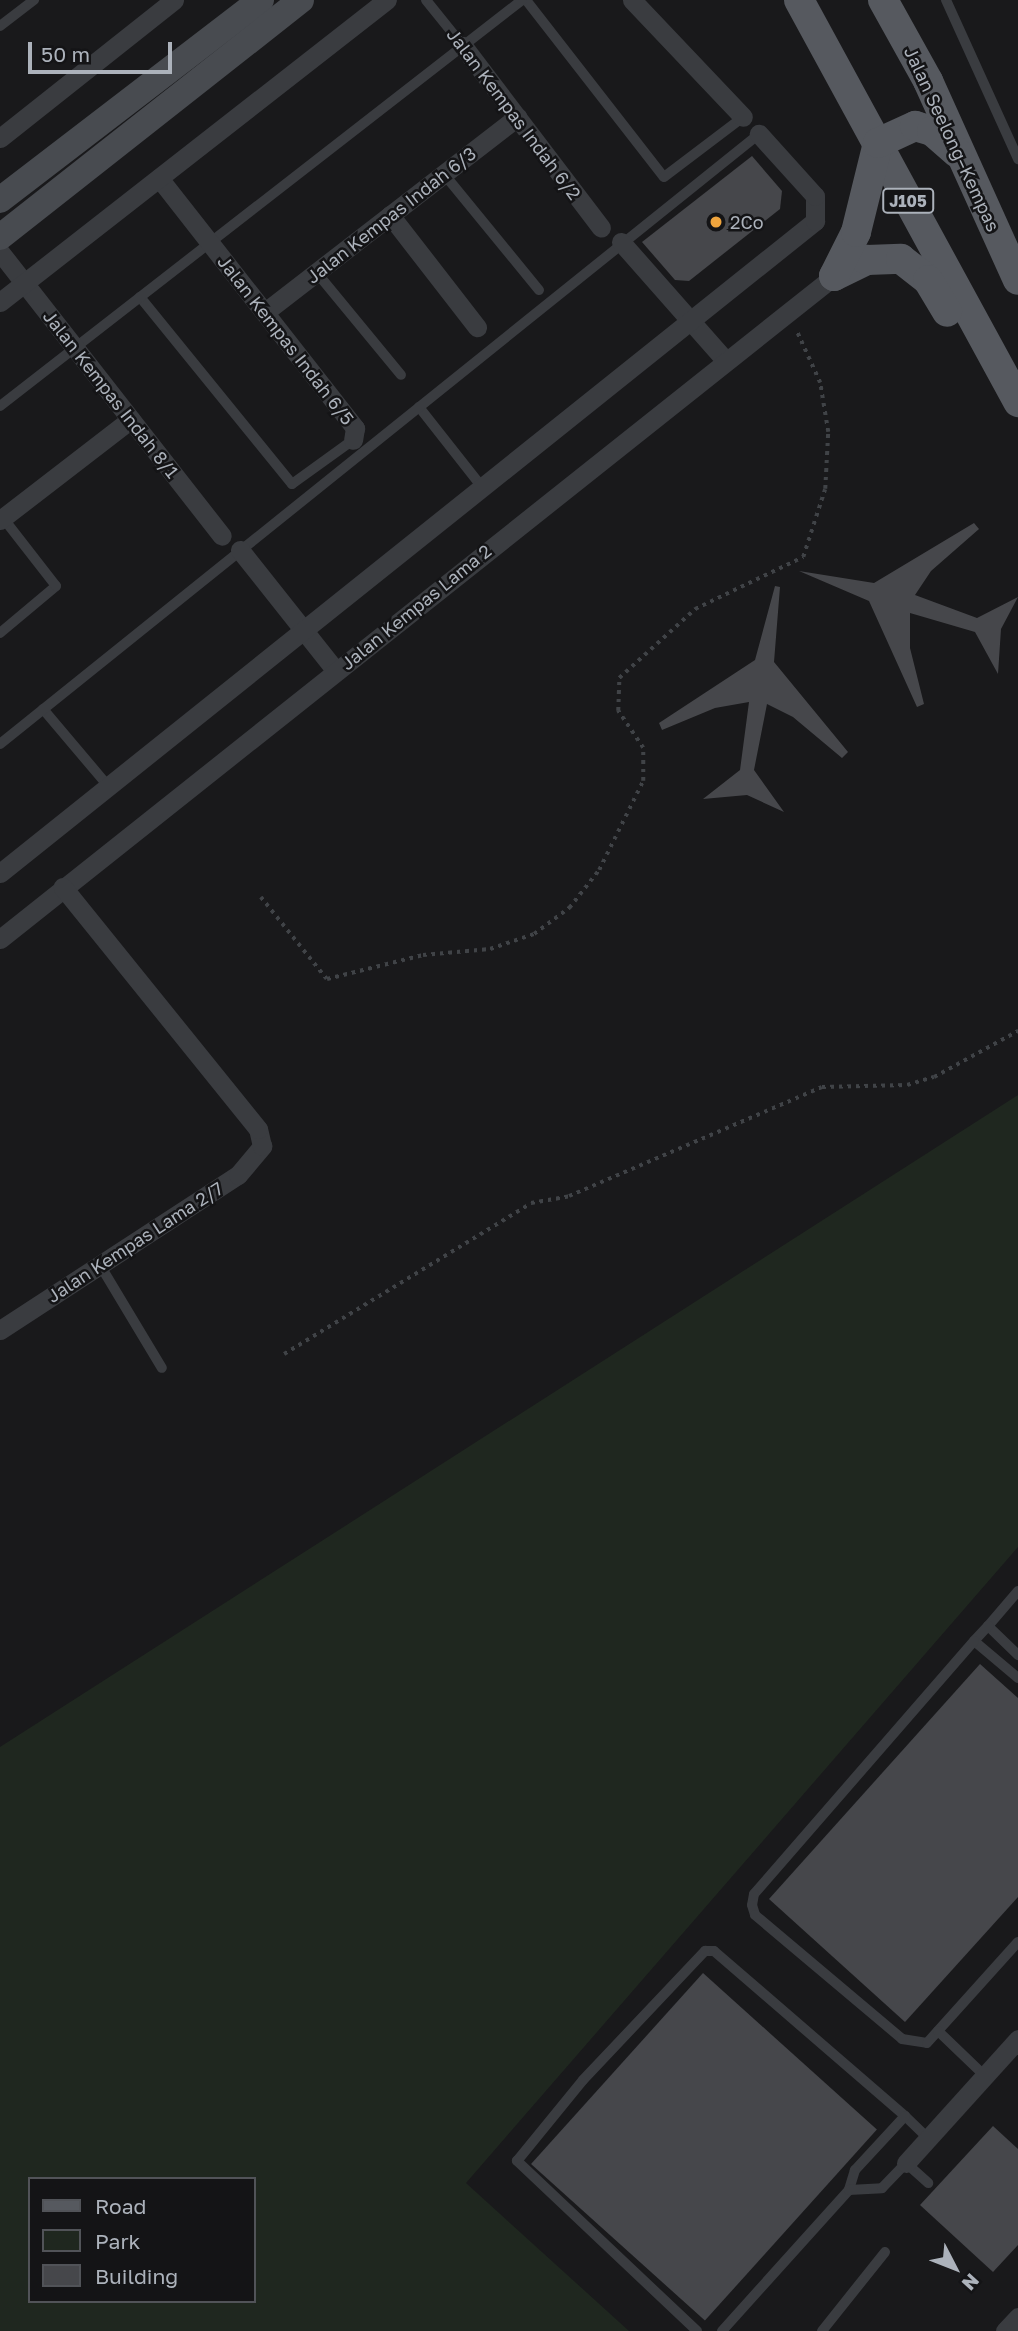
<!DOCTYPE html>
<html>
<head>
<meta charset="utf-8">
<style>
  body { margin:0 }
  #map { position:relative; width:1018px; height:2331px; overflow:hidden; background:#19191b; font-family:"Golos Text",sans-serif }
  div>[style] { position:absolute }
  .green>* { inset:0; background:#1f271f }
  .building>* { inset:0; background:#46474b; transform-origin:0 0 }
  .path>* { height:3.5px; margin-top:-1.75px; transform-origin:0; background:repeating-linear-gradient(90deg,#404347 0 3.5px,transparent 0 8.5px) }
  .lane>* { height:10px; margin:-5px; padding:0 5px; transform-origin:5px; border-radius:5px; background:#3a3c40 }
  .street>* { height:19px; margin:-9.5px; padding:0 9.5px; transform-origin:9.5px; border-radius:9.5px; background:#3a3c40 }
  .secondary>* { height:26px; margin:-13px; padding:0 13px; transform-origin:13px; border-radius:13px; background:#484b50 }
  .primary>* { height:30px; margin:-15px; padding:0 15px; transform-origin:15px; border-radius:15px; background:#56595f }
  .dots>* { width:19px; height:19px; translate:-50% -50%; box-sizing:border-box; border:4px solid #141416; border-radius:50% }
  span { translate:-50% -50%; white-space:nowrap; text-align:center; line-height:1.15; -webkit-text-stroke:5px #141416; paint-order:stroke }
  .shield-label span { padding:2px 5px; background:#141416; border:2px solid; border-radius:5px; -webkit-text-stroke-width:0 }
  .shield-label { font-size:16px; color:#acb2bb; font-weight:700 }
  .street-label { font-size:18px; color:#acb2bb }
  .poi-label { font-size:18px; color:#acb2bb }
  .left { translate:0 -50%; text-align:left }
  .legend { position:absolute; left:28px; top:2177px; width:228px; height:126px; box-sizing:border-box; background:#141416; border:2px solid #515358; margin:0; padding:9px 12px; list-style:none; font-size:21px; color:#acb2bb }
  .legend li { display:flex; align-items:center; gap:14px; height:35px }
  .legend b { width:35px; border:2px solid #515358 }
  .north { position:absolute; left:920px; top:2233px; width:70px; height:70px; -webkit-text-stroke:5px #141416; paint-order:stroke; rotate:132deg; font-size:19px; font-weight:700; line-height:28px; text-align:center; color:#acb2bb }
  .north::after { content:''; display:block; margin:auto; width:24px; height:32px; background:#acb2bb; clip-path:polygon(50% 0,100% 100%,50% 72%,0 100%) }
  .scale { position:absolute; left:28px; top:42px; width:144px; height:32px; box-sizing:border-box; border:4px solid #acb2bb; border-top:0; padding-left:9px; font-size:21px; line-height:24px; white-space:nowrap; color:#acb2bb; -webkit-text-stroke:5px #141416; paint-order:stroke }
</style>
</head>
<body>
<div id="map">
  <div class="green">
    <div style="clip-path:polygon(evenodd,1018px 1095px,1018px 1547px,466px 2183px,629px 2331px,0 2331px,0 1747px,1018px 1095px,30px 2179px,254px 2179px,254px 2301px,30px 2301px,30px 2179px)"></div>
  </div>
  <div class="building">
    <div style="clip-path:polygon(752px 156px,782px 191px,780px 209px,689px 281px,675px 280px,642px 242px)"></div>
    <div style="clip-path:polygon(974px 523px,979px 529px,931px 571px,915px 595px,977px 618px,1018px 597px,1001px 629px,998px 674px,975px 632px,910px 613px,910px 648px,924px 704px,917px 707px,869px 601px,799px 571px,874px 583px)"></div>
    <div style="clip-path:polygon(775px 586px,780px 587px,774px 662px,848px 752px,842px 758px,793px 717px,767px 704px,754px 770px,784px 812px,747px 795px,703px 799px,740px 770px,749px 702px,715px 708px,662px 730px,659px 723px,755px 660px)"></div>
    <div style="clip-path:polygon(980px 1664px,1018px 1698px,1018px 1897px,905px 2022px,769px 1899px)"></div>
    <div style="left:703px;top:1973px;width:234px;height:257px;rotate:42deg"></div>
    <div style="clip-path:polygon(993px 2126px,1018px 2149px,1018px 2245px,993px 2272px,920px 2205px)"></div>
  </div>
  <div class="path">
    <div style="left:261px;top:897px;width:105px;rotate:51.2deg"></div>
    <div style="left:327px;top:979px;width:99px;rotate:-14deg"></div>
    <div style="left:423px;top:955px;width:67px;rotate:-5.1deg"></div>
    <div style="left:490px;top:949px;width:46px;rotate:-18.8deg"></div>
    <div style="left:534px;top:934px;width:44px;rotate:-36.6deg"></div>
    <div style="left:569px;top:908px;width:48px;rotate:-51.7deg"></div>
    <div style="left:599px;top:870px;width:99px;rotate:-63.7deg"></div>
    <div style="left:643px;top:781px;width:33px;rotate:-90deg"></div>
    <div style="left:643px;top:748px;width:45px;rotate:-124deg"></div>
    <div style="left:618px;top:711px;width:33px;rotate:-88deg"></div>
    <div style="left:619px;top:678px;width:103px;rotate:-42.2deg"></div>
    <div style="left:695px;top:609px;width:120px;rotate:-25.7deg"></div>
    <div style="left:803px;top:557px;width:71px;rotate:-72.1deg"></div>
    <div style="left:825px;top:489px;width:57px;rotate:-87deg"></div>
    <div style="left:828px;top:432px;width:50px;rotate:-99.3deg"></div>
    <div style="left:820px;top:383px;width:58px;rotate:-114.4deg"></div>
    <div style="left:284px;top:1354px;width:289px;rotate:-31.4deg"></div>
    <div style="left:531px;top:1203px;width:39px;rotate:-10deg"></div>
    <div style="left:569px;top:1196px;width:275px;rotate:-23.3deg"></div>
    <div style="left:822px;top:1087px;width:85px;rotate:-1.3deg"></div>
    <div style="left:907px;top:1085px;width:28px;rotate:-17deg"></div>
    <div style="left:934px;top:1077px;width:96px;rotate:-28.7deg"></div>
  </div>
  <div class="lane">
    <div style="left:426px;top:0;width:59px;rotate:51.2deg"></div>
    <div style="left:526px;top:0;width:224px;rotate:52.1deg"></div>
    <div style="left:664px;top:177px;width:99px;rotate:-37.2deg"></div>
    <div style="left:946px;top:0;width:175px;rotate:65.6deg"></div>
    <div style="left:0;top:26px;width:43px;rotate:-37.4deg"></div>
    <div style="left:444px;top:174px;width:150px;rotate:50.7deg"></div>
    <div style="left:317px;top:273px;width:132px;rotate:50.5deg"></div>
    <div style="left:140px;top:297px;width:241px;rotate:50.9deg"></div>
    <div style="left:292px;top:484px;width:75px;rotate:-35.8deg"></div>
    <div style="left:0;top:406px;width:661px;rotate:-37.87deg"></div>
    <div style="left:419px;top:407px;width:102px;rotate:51.8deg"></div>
    <div style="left:0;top:633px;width:73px;rotate:-40deg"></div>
    <div style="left:56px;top:586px;width:86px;rotate:-127.9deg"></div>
    <div style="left:43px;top:709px;width:101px;rotate:49.8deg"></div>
    <div style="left:0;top:744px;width:974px;rotate:-38.79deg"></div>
    <div style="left:100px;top:1265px;width:120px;rotate:59deg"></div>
    <div style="left:1018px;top:1591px;width:46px;rotate:130.6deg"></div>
    <div style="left:988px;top:1626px;width:42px;rotate:44deg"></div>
    <div style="left:974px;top:1641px;width:21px;rotate:-47deg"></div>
    <div style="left:1018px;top:1678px;width:57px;rotate:-139.9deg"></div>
    <div style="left:974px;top:1641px;width:335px;rotate:131deg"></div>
    <div style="left:754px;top:1894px;width:11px;rotate:100deg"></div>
    <div style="left:752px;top:1905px;width:10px;rotate:73deg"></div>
    <div style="left:755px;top:1915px;width:192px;rotate:40.1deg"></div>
    <div style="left:902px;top:2039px;width:25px;rotate:9deg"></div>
    <div style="left:927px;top:2043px;width:136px;rotate:-48deg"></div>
    <div style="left:938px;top:2031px;width:65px;rotate:43.8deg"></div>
    <div style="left:905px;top:2116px;width:32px;rotate:44deg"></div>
    <div style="left:697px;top:2331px;width:248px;rotate:-136.6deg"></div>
    <div style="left:517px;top:2161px;width:104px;rotate:-50.8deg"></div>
    <div style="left:583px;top:2080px;width:178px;rotate:-46.6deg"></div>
    <div style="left:705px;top:1951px;width:9px"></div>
    <div style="left:714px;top:1951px;width:252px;rotate:40.8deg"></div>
    <div style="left:905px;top:2116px;width:74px;rotate:132.8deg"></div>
    <div style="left:855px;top:2170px;width:21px;rotate:107deg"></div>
    <div style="left:722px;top:2331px;width:190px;rotate:-48deg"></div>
    <div style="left:849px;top:2190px;width:33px;rotate:-3deg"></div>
    <div style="left:882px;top:2188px;width:35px;rotate:-46deg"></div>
    <div style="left:906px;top:2163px;width:30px;rotate:42deg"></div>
    <div style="left:822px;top:2331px;width:101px;rotate:-51.4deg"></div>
  </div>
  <div class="street">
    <div style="left:632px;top:0;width:161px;rotate:46.5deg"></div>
    <div style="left:463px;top:46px;width:228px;rotate:52.8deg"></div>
    <div style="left:0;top:138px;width:222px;rotate:-38.4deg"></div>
    <div style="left:159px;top:178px;width:318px;rotate:51.9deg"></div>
    <div style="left:355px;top:428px;width:12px;rotate:99deg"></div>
    <div style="left:390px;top:215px;width:142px;rotate:52.2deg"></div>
    <div style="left:621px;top:242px;width:157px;rotate:48.6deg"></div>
    <div style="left:0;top:252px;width:360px;rotate:52deg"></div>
    <div style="left:0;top:302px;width:491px;rotate:-38deg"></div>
    <div style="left:265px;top:312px;width:319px;rotate:-37.7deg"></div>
    <div style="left:0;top:520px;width:165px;rotate:-37.6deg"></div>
    <div style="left:240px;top:550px;width:154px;rotate:51.6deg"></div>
    <div style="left:0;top:873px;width:1044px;rotate:-38.66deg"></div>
    <div style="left:815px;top:221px;width:25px;rotate:-90deg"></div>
    <div style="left:815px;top:196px;width:84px;rotate:-132.1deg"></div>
    <div style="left:0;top:939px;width:1065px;rotate:-38.48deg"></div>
    <div style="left:0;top:1330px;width:284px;rotate:-33.1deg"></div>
    <div style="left:238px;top:1175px;width:38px;rotate:-50deg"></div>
    <div style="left:262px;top:1146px;width:17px;rotate:-103deg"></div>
    <div style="left:258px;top:1129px;width:311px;rotate:-128.9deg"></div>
    <div style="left:906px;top:2163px;width:167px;rotate:-47.9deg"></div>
    <div style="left:1005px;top:2331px;width:19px;rotate:-47deg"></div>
  </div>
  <div class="secondary">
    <div style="left:0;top:200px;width:329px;rotate:-37.5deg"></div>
    <div style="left:0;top:237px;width:383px;rotate:-38.2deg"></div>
  </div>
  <div class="primary">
    <div style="left:799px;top:0;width:458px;rotate:61.4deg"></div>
    <div style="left:883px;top:0;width:93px;rotate:60.9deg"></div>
    <div style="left:928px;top:81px;width:218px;rotate:65.7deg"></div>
    <div style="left:834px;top:276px;width:37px;rotate:-26deg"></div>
    <div style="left:867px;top:260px;width:34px;rotate:-2deg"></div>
    <div style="left:901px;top:259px;width:34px;rotate:38deg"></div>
    <div style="left:928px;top:280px;width:37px;rotate:59deg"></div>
    <div style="left:834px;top:276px;width:49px;rotate:-63.4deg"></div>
    <div style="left:856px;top:232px;width:92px;rotate:-76.1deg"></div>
    <div style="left:878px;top:143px;width:41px;rotate:-24.7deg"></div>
    <div style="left:915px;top:126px;width:18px;rotate:16deg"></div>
    <div style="left:932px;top:131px;width:33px;rotate:41deg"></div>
  </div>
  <div class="dots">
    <div style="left:716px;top:222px;background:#efa43d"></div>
  </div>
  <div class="shield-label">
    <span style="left:908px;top:201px">J105</span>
  </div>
  <div class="street-label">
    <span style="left:514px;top:114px;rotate:53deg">Jalan Kempas Indah 6/2</span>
    <span style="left:952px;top:139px;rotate:65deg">Jalan Seelong–Kempas</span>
    <span style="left:391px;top:215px;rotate:-38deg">Jalan Kempas Indah 6/3</span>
    <span style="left:286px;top:340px;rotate:52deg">Jalan Kempas Indah 6/5</span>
    <span style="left:111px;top:394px;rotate:52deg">Jalan Kempas Indah 8/1</span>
    <span style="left:416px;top:607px;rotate:-39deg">Jalan Kempas Lama 2</span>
    <span style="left:135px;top:1242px;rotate:-33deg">Jalan Kempas Lama 2/7</span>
  </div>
  <div class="poi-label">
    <span class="left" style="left:730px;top:222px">2Co</span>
  </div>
  <ul class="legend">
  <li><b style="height:9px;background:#56595f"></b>Road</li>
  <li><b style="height:19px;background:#1f271f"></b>Park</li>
  <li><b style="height:19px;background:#46474b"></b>Building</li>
  </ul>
  <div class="north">N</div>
  <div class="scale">50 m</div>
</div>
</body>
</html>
